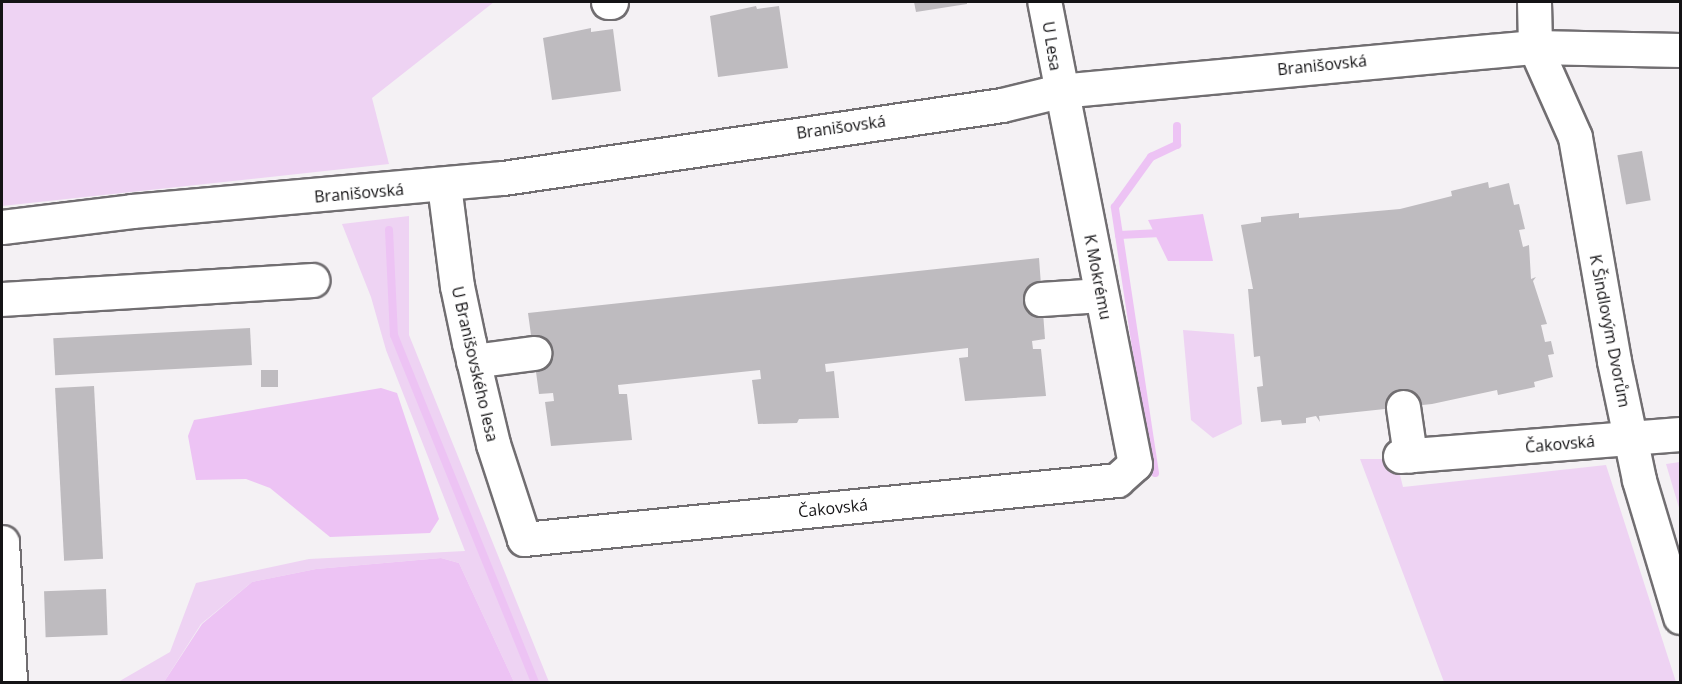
<!DOCTYPE html>
<html>
<head>
<meta charset="utf-8">
<style>
  body { margin:0 }
  #map { position:relative; width:1682px; height:684px; overflow:hidden; background:#f4f1f4; font-family:"Open Sans",sans-serif }
  div>[style] { position:absolute }
  .green>* { inset:0; background:#eed3f3 }
  .water>* { inset:0; background:#edc3f4 }
  .stream>* { height:8px; margin:-4px; padding:0 4px; transform-origin:4px; border-radius:4px; background:#edc3f4 }
  .building>* { inset:0; background:#bebbbf; transform-origin:0 0 }
  .roads { filter:drop-shadow(2px 0 #716e71) drop-shadow(-2px 0 #716e71) drop-shadow(0 2px #716e71) drop-shadow(0 -2px #716e71) }
  .minor>* { height:33px; margin:-16.5px; padding:0 16.5px; transform-origin:16.5px; border-radius:16.5px; background:#fff }
  span { translate:-50% -50%; white-space:nowrap; text-align:center; line-height:1.15; -webkit-text-stroke:4.5px #fff; paint-order:stroke }
  .street-label { font-size:16px; color:#141315 }
  .frame { position:absolute; inset:0; border:3px solid #141315; pointer-events:none }
</style>
</head>
<body>
<div id="map">
  <div class="green">
    <div style="clip-path:polygon(2px 2px,494px 2px,372px 98px,389px 164px,2px 206px)"></div>
    <div style="clip-path:polygon(409px 216px,409px 335px,549px 682px,514px 682px,459px 563px,441px 558px,316px 569px,252px 582px,201px 624px,164px 682px,118px 682px,170px 652px,196px 583px,309px 559px,465px 551px,386px 350px,371px 297px,342px 224px)"></div>
    <div style="clip-path:polygon(1183px 330px,1234px 334px,1242px 424px,1213px 438px,1191px 420px)"></div>
    <div style="clip-path:polygon(1360px 459px,1396px 459px,1403px 487px,1606px 465px,1676px 682px,1444px 682px)"></div>
    <div style="clip-path:polygon(1680px 462px,1680px 511px,1666px 464px)"></div>
  </div>
  <div class="water">
    <div style="clip-path:polygon(1203px 214px,1213px 261px,1168px 261px,1148px 220px)"></div>
    <div style="clip-path:polygon(381px 388px,397px 393px,439px 519px,430px 533px,330px 537px,270px 488px,246px 479px,196px 480px,188px 436px,194px 420px)"></div>
    <div style="clip-path:polygon(441px 558px,459px 563px,514px 682px,164px 682px,202px 624px,252px 582px,316px 569px)"></div>
  </div>
  <div class="stream">
    <div style="left:389px;top:230px;width:105px;rotate:87.3deg"></div>
    <div style="left:394px;top:335px;width:375px;rotate:67.9deg"></div>
    <div style="left:1119px;top:235px;width:42px;rotate:-2.7deg"></div>
    <div style="left:1155px;top:473px;width:269px;rotate:-98.6deg"></div>
    <div style="left:1115px;top:207px;width:62px;rotate:-54.2deg"></div>
    <div style="left:1151px;top:157px;width:29px;rotate:-25deg"></div>
    <div style="left:1177px;top:145px;width:19px;rotate:-90deg"></div>
  </div>
  <div class="building">
    <div style="clip-path:polygon(914px 2px,967px 2px,967px 4px,916px 12px)"></div>
    <div style="clip-path:polygon(756px 6px,757px 9px,779px 6px,788px 68px,718px 77px,710px 16px)"></div>
    <div style="clip-path:polygon(591px 28px,591px 32px,613px 29px,621px 91px,552px 100px,543px 38px)"></div>
    <div style="left:1642px;top:151px;width:50px;height:25px;rotate:80deg"></div>
    <div style="clip-path:polygon(1488px 182px,1489px 188px,1509px 183px,1514px 205px,1519px 204px,1525px 229px,1519px 230px,1523px 247px,1529px 245px,1531px 279px,1536px 277px,1533px 281px,1547px 324px,1541px 325px,1545px 342px,1551px 341px,1554px 354px,1548px 355px,1553px 377px,1534px 382px,1535px 387px,1498px 395px,1497px 390px,1432px 404px,1319px 416px,1320px 422px,1316px 416px,1306px 418px,1306px 423px,1282px 425px,1281px 420px,1261px 422px,1257px 387px,1263px 386px,1260px 356px,1254px 357px,1248px 289px,1253px 289px,1241px 225px,1261px 222px,1261px 217px,1299px 213px,1299px 218px,1400px 209px,1452px 196px,1451px 191px)"></div>
    <div style="clip-path:polygon(1039px 258px,1045px 339px,1032px 341px,1033px 349px,1041px 349px,1046px 396px,965px 401px,959px 358px,968px 357px,968px 348px,825px 364px,826px 372px,834px 371px,839px 418px,799px 419px,797px 423px,758px 424px,752px 380px,761px 379px,760px 370px,618px 385px,619px 394px,627px 394px,632px 440px,551px 446px,545px 402px,554px 401px,553px 393px,539px 394px,528px 313px)"></div>
    <div style="left:250px;top:328px;width:37px;height:197px;rotate:87deg"></div>
    <div style="left:278px;top:370px;width:17px;height:17px;rotate:90deg"></div>
    <div style="left:94px;top:386px;width:173px;height:39px;rotate:87deg"></div>
    <div style="left:106px;top:589px;width:46px;height:62px;rotate:88deg"></div>
  </div>
  <div class="roads">
    <div class="minor">
      <div style="left:608px;top:2px;width:3px"></div>
      <div style="left:1534px;top:2px;width:45px;rotate:88.7deg"></div>
      <div style="left:1535px;top:47px;width:98px;rotate:66deg"></div>
      <div style="left:1575px;top:137px;width:227px;rotate:80.1deg"></div>
      <div style="left:1614px;top:361px;width:122px;rotate:78.1deg"></div>
      <div style="left:1639px;top:480px;width:143px;rotate:73.3deg"></div>
      <div style="left:444px;top:185px;width:102px;rotate:82.7deg"></div>
      <div style="left:457px;top:286px;width:58px;rotate:78.1deg"></div>
      <div style="left:469px;top:343px;width:104px;rotate:76.6deg"></div>
      <div style="left:493px;top:444px;width:100px;rotate:71.9deg"></div>
      <div style="left:524px;top:539px;width:596px;rotate:-5.68deg"></div>
      <div style="left:1117px;top:480px;width:24px;rotate:-42deg"></div>
      <div style="left:1135px;top:464px;width:471px;rotate:-101.1deg"></div>
      <div style="left:2px;top:227px;width:131px;rotate:-7deg"></div>
      <div style="left:132px;top:211px;width:372px;rotate:-5.1deg"></div>
      <div style="left:503px;top:178px;width:504px;rotate:-8.32deg"></div>
      <div style="left:1002px;top:105px;width:59px;rotate:-13.8deg"></div>
      <div style="left:1059px;top:91px;width:478px;rotate:-5.3deg"></div>
      <div style="left:1535px;top:47px;width:145px;rotate:1.2deg"></div>
      <div style="left:2px;top:299px;width:311px;rotate:-3.5deg"></div>
      <div style="left:1041px;top:299px;width:60px;rotate:-3.8deg"></div>
      <div style="left:473px;top:361px;width:62px;rotate:-7.5deg"></div>
      <div style="left:1403px;top:407px;width:49px;rotate:81.7deg"></div>
      <div style="left:1400px;top:456px;width:281px;rotate:-4.5deg"></div>
      <div style="left:2px;top:542px;width:140px;rotate:86.7deg"></div>
    </div>
  </div>
  <div class="street-label">
    <span style="left:1052px;top:46px;rotate:81deg">U Lesa</span>
    <span style="left:1322px;top:65px;rotate:-6deg">Branišovská</span>
    <span style="left:841px;top:127px;rotate:-8deg">Branišovská</span>
    <span style="left:359px;top:193px;rotate:-5deg">Branišovská</span>
    <span style="left:1098px;top:277px;rotate:79deg">K Mokrému</span>
    <span style="left:1610px;top:331px;rotate:79deg">K Šindlovým Dvorům</span>
    <span style="left:475px;top:364px;rotate:77deg">U Branišovského lesa</span>
    <span style="left:1560px;top:444px;rotate:-5deg">Čakovská</span>
    <span style="left:833px;top:508px;rotate:-6deg">Čakovská</span>
  </div>
  <div class="frame"></div>
</div>
</body>
</html>
